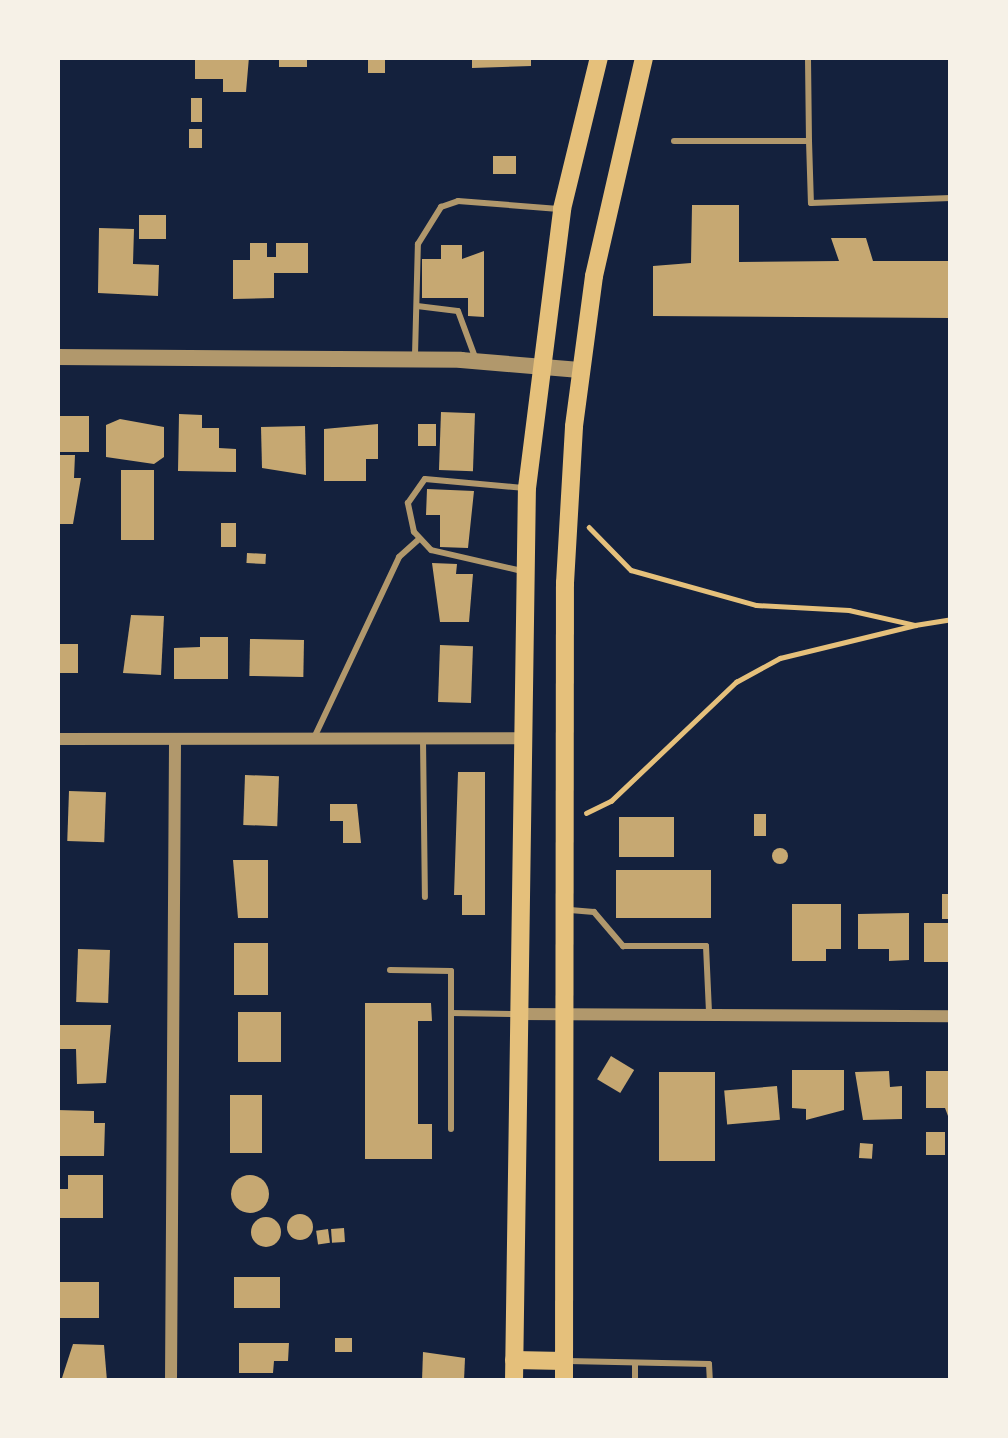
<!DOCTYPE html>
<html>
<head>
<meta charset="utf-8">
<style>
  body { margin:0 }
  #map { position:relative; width:1008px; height:1438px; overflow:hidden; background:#14213d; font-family:"DejaVu Sans",sans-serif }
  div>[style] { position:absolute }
  .building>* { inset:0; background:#c6a872; transform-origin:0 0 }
  .round { border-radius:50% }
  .path>* { height:4.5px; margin:-2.25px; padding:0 2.25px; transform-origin:2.25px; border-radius:2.25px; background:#e5c07b }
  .service>* { height:6px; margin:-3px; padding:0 3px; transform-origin:3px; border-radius:3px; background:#b1986c }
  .minor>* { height:12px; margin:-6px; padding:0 6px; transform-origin:6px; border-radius:6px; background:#b1986c }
  .tertiary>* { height:16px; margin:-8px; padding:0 8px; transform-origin:8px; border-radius:8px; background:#b1986c }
  .secondary>* { height:18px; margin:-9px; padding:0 9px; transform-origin:9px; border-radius:9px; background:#e5c07b }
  span { translate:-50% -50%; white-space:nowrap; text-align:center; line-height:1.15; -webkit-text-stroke:12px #f6f1e7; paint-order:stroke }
  .frame { position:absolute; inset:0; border:60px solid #f6f1e7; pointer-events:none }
</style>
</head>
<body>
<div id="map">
  <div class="building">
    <div style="clip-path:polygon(195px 57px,249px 57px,246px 92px,223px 92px,223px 79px,195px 79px)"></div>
    <div style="left:279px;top:57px;width:28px;height:10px"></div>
    <div style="left:368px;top:57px;width:17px;height:16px"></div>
    <div style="clip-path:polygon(472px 57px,531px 57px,531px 66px,472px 68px)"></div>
    <div style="left:191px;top:98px;width:11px;height:24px"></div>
    <div style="left:189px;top:129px;width:13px;height:19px"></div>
    <div style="left:493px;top:156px;width:23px;height:18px"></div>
    <div style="clip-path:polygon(692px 205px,739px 205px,739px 262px,839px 261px,831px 238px,866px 238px,873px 261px,951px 261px,951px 318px,653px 316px,653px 266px,691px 263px)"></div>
    <div style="left:139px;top:215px;width:27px;height:24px"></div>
    <div style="clip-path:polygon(99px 228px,134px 229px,133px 264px,159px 265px,158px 296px,98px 293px)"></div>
    <div style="clip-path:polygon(250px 243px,267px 243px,267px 257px,276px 257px,276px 243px,308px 243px,308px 273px,274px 273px,274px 298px,233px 299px,233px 260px,250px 260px)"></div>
    <div style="clip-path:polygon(441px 245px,462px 245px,462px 259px,484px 251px,484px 317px,468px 316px,468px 298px,422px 298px,422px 259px,441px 259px)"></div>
    <div style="left:441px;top:412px;width:34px;height:58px;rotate:2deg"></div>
    <div style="clip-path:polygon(179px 414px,202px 415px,202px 428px,219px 428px,219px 448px,236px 449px,236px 472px,178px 471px)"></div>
    <div style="left:57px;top:416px;width:32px;height:36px"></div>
    <div style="clip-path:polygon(120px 419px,164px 427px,164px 457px,154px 464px,106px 457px,106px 425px)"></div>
    <div style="clip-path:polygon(378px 424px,378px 459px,366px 459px,366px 481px,324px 481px,324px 429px)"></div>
    <div style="left:418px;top:424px;width:18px;height:22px"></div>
    <div style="clip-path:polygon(305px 426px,306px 475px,262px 468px,261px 427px)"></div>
    <div style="clip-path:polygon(57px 455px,75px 455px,74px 478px,81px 478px,73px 524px,57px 524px)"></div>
    <div style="left:121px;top:470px;width:33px;height:70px"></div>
    <div style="clip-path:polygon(427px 489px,474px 491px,468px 548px,440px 547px,440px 515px,426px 515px)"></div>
    <div style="left:221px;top:523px;width:15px;height:24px"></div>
    <div style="left:247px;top:553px;width:19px;height:10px;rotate:3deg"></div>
    <div style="clip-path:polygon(432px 563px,457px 564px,456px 574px,473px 574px,469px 622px,440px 622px)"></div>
    <div style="clip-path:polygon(131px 615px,164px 616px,161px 675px,123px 673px)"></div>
    <div style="clip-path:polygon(200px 637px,228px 637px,228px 679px,174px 679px,174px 648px,200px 647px)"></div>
    <div style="left:250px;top:639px;width:54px;height:37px;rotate:1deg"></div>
    <div style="left:57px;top:644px;width:21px;height:29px"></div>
    <div style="left:440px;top:645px;width:33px;height:57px;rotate:2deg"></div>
    <div style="clip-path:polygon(458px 772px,485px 772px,485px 915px,462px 915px,462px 895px,454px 895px)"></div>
    <div style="left:245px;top:775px;width:34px;height:50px;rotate:2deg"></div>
    <div style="left:69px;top:791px;width:37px;height:50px;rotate:2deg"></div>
    <div style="clip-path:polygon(330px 804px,357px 804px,361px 843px,343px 843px,343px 821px,330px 821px)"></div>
    <div style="left:754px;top:814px;width:12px;height:22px"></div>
    <div style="left:619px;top:817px;width:55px;height:40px"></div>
    <div class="round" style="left:772px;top:848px;width:16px;height:16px"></div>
    <div style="clip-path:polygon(233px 860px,268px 860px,268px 918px,238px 918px)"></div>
    <div style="left:711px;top:870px;width:48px;height:95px;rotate:90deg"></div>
    <div style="left:942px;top:894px;width:9px;height:25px"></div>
    <div style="clip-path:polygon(792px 904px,841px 904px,841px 949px,826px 949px,826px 961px,792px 961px)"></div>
    <div style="clip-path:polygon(909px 913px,909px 960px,889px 961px,889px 949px,858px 949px,858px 914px)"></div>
    <div style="left:924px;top:923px;width:27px;height:39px"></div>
    <div style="left:234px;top:943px;width:34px;height:52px"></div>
    <div style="left:78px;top:949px;width:32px;height:53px;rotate:2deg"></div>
    <div style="clip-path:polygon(365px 1003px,431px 1003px,432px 1021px,418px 1021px,418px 1124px,432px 1124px,432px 1159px,365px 1159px)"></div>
    <div style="left:238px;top:1012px;width:43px;height:50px"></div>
    <div style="clip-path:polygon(59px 1025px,111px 1025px,106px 1083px,77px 1084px,76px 1049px,59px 1049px)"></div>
    <div style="left:611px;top:1056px;width:27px;height:27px;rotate:31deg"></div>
    <div style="clip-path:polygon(792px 1070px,844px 1070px,844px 1110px,806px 1120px,806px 1109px,792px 1108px)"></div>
    <div style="clip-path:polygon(889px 1071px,890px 1087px,902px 1086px,902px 1119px,863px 1120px,855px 1072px)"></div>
    <div style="clip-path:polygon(926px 1071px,951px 1071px,951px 1124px,945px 1108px,926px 1108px)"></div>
    <div style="left:659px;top:1072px;width:56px;height:89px"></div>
    <div style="left:777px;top:1086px;width:34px;height:53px;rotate:85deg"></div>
    <div style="left:230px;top:1095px;width:32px;height:58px"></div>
    <div style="clip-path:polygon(57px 1110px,94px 1111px,94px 1123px,105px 1123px,104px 1156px,57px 1156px)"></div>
    <div style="left:926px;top:1132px;width:19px;height:23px"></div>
    <div style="left:860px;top:1143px;width:13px;height:15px;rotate:4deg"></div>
    <div style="clip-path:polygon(68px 1175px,103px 1175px,103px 1218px,57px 1218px,57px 1189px,68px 1189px)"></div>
    <div class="round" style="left:231px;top:1175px;width:38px;height:38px"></div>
    <div class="round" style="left:287px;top:1214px;width:26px;height:26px"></div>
    <div class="round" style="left:251px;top:1217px;width:30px;height:30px"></div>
    <div style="left:344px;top:1228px;width:14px;height:13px;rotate:86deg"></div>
    <div style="left:328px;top:1229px;width:14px;height:12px;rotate:82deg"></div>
    <div style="left:280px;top:1277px;width:31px;height:46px;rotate:90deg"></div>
    <div style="left:57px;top:1282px;width:42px;height:36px"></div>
    <div style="left:335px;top:1338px;width:17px;height:14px"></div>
    <div style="clip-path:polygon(239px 1343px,289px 1343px,288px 1361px,274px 1361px,273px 1373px,239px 1373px)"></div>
    <div style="clip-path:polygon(73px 1344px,104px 1345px,107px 1381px,61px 1381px)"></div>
    <div style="clip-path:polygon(423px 1352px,465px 1358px,464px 1381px,422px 1381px)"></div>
  </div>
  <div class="path">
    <div style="left:589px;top:527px;width:60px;rotate:45.7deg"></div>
    <div style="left:631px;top:570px;width:130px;rotate:15.6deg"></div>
    <div style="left:756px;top:605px;width:93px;rotate:3.1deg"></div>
    <div style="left:849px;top:610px;width:68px;rotate:12.8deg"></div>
    <div style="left:915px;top:625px;width:36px;rotate:-9deg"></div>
    <div style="left:586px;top:813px;width:28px;rotate:-26deg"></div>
    <div style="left:611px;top:801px;width:173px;rotate:-43.6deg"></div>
    <div style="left:736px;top:682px;width:50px;rotate:-28.6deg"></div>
    <div style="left:780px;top:658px;width:139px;rotate:-13.7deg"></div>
  </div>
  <div class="service">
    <div style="left:674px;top:141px;width:135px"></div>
    <div style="left:809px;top:141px;width:84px;rotate:-90.7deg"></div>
    <div style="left:809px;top:141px;width:62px;rotate:88.2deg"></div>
    <div style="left:811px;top:203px;width:140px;rotate:-2deg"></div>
    <div style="left:417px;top:306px;width:41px;rotate:7deg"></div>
    <div style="left:458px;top:311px;width:49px;rotate:69.7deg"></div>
    <div style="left:415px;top:355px;width:111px;rotate:-88.5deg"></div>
    <div style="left:418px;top:244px;width:44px;rotate:-58.1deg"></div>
    <div style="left:441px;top:207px;width:18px;rotate:-19deg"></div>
    <div style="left:458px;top:201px;width:101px;rotate:4.5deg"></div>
    <div style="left:522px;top:571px;width:93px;rotate:-167deg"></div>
    <div style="left:431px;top:550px;width:25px;rotate:-133deg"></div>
    <div style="left:414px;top:532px;width:30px;rotate:-102deg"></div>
    <div style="left:408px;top:503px;width:29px;rotate:-55deg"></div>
    <div style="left:425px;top:479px;width:98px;rotate:5.2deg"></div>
    <div style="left:313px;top:740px;width:202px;rotate:-64.8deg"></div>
    <div style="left:399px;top:557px;width:27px;rotate:-42deg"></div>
    <div style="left:423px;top:740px;width:157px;rotate:89.3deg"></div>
    <div style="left:570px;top:910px;width:24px;rotate:5deg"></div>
    <div style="left:594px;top:912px;width:45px;rotate:49.5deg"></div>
    <div style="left:623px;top:946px;width:83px"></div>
    <div style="left:706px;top:946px;width:66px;rotate:87.4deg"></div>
    <div style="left:390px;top:970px;width:61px;rotate:0.9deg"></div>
    <div style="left:451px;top:971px;width:42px;rotate:90deg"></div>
    <div style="left:451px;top:1013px;width:62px;rotate:0.9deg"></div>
    <div style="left:451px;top:1013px;width:116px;rotate:90deg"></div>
    <div style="left:568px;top:1361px;width:141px;rotate:1.2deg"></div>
    <div style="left:709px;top:1364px;width:17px;rotate:87deg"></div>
    <div style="left:635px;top:1381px;width:18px;rotate:-90deg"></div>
  </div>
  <div class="minor">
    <div style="left:57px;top:739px;width:465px;rotate:-0.1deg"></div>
    <div style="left:517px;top:1014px;width:434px;rotate:0.3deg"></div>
    <div style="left:171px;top:1381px;width:642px;rotate:-89.64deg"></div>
  </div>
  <div class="tertiary">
    <div style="left:57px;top:357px;width:404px;rotate:0.4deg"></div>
    <div style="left:461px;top:360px;width:119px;rotate:4.8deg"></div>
  </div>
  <div class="secondary">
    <div style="left:514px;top:1360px;width:50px;rotate:1.1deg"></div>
    <div style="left:514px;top:1381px;width:893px;rotate:-89.17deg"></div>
    <div style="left:527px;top:488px;width:281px;rotate:-82.8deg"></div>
    <div style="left:562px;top:209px;width:156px;rotate:-76.3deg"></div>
    <div style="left:564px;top:1381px;width:798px;rotate:-89.93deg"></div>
    <div style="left:565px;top:583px;width:157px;rotate:-86.7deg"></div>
    <div style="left:574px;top:426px;width:151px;rotate:-82.4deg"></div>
    <div style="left:594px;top:276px;width:225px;rotate:-77.1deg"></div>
  </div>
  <div class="frame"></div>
</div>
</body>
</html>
